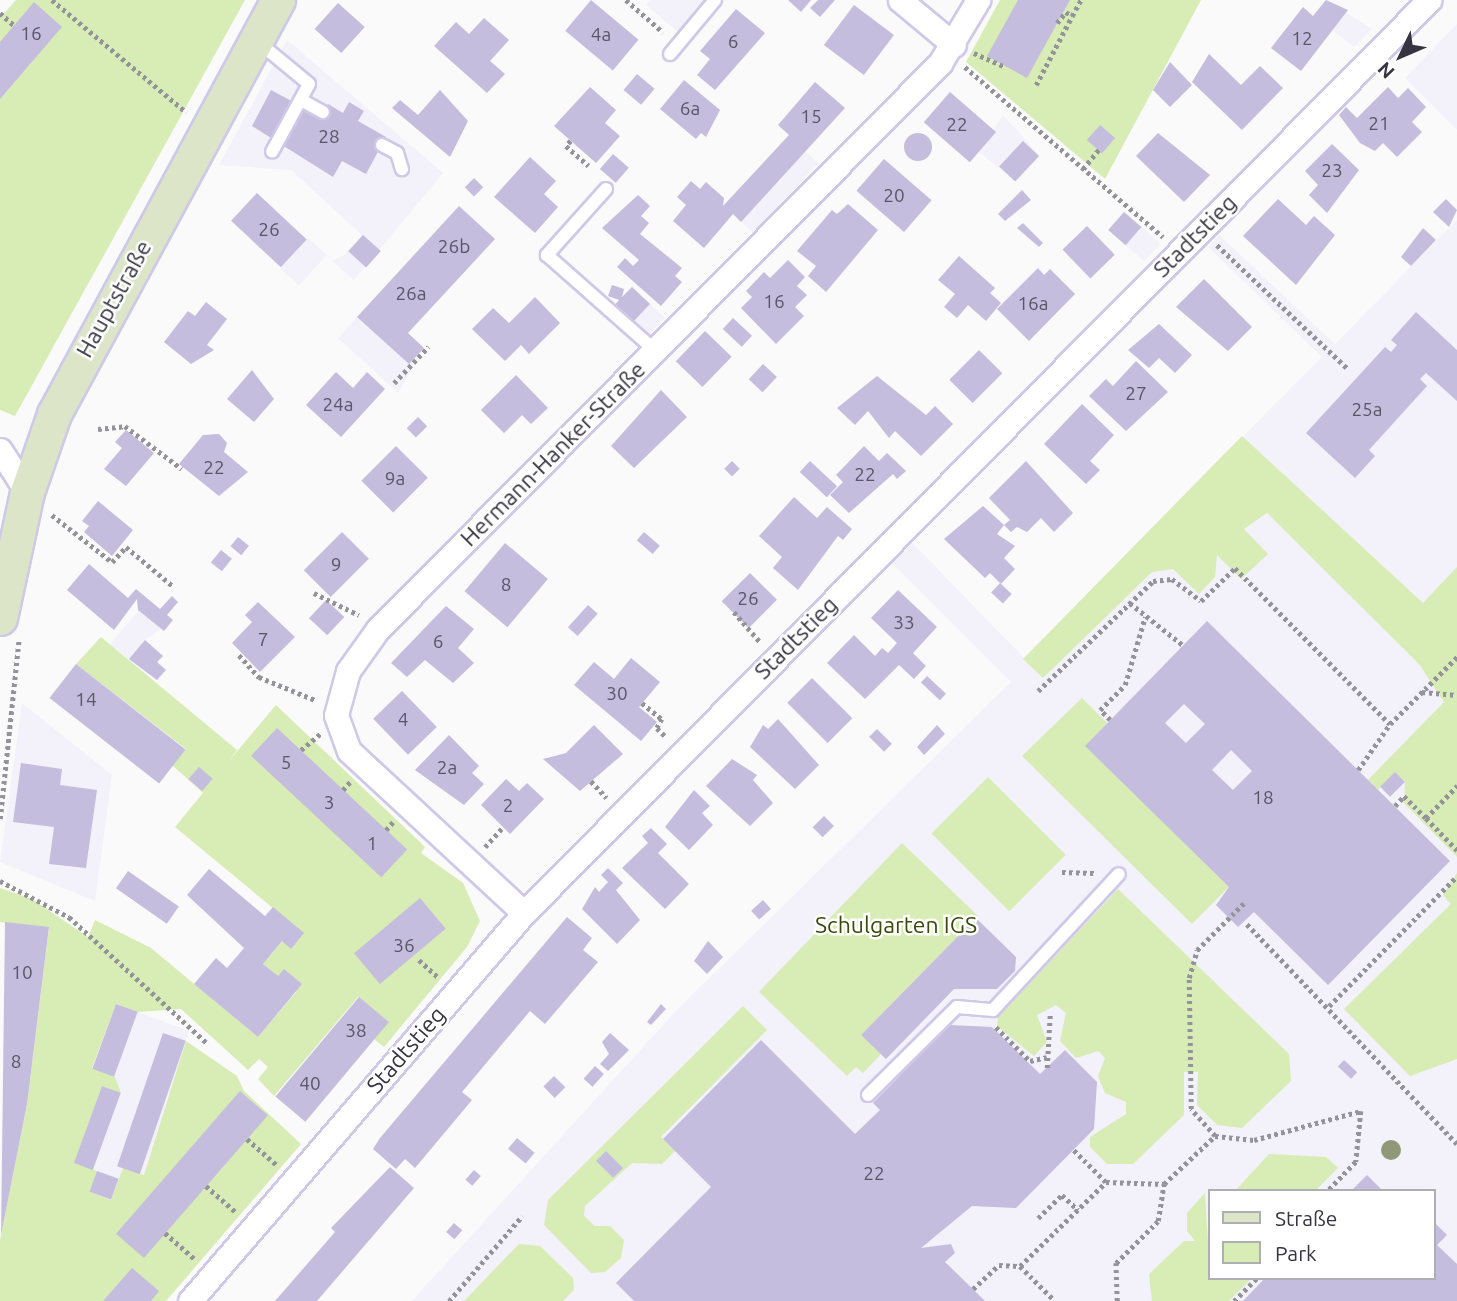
<!DOCTYPE html>
<html>
<head>
<meta charset="utf-8">
<style>
  body { margin:0 }
  #map { position:relative; width:1457px; height:1301px; overflow:hidden; background:#fafafa; font-family:Ubuntu,sans-serif }
  div>[style] { position:absolute }
  .built>* { inset:0; background:#f3f1f9; transform-origin:0 0 }
  .green>* { inset:0; background:#d8ecb5; transform-origin:0 0 }
  .building>* { inset:0; background:#c4bddd; transform-origin:0 0 }
  .round { border-radius:50% }
  .path>* { height:4.5px; margin-top:-2.25px; transform-origin:0; background:repeating-linear-gradient(90deg,#95939a 0 3.5px,transparent 0 7px) }
  .roads { filter:drop-shadow(2px 0 #cfc8e8) drop-shadow(-2px 0 #cfc8e8) drop-shadow(0 2px #cfc8e8) drop-shadow(0 -2px #cfc8e8) }
  .service>* { height:12px; margin:-6px; padding:0 6px; transform-origin:6px; border-radius:6px; background:#fff }
  .minor>* { height:23px; margin:-11.5px; padding:0 11.5px; transform-origin:11.5px; border-radius:11.5px; background:#fff }
  .secondary>* { height:33px; margin:-16.5px; padding:0 16.5px; transform-origin:16.5px; border-radius:16.5px; background:#dce5c8 }
  .trees>* { width:20px; height:20px; margin:-10px; border-radius:50%; background:#909977 }
  span { translate:-50% -50%; white-space:nowrap; text-align:center; line-height:1.15; -webkit-text-stroke:5px #fff; paint-order:stroke }
  .number-label { font-size:19px; color:#5a5668 }
  .number-label span { -webkit-text-stroke-width:0 }
  .street-label { font-size:23px; color:#373441 }
  .park-label { font-size:23px; color:#394a0b }
  .legend { position:absolute; left:1208px; top:1189px; width:228px; height:91px; box-sizing:border-box; background:#fff; border:2px solid #afaeb3; margin:0; padding:9px 12px; list-style:none; font-size:21px; color:#373441 }
  .legend li { display:flex; align-items:center; gap:14px; height:35px }
  .legend b { width:35px; border:2px solid #afaeb3 }
  .north { position:absolute; left:1366px; top:21px; width:70px; height:70px; -webkit-text-stroke:5px #fff; paint-order:stroke; rotate:226deg; font-size:19px; font-weight:700; line-height:28px; text-align:center; color:#373441 }
  .north::after { content:''; display:block; margin:auto; width:24px; height:32px; background:#373441; clip-path:polygon(50% 0,100% 100%,50% 72%,0 100%) }
</style>
</head>
<body>
<div id="map">
  <div class="built">
    <div style="clip-path:polygon(650px 0,705px 0,678px 32px,646px 5px)"></div>
    <div style="clip-path:polygon(1326px 0,1372px 29px,1354px 47px,1314px 16px)"></div>
    <div style="clip-path:polygon(1457px 24px,1457px 130px,1405px 78px)"></div>
    <div style="clip-path:polygon(287px 40px,443px 173px,354px 280px,331px 260px,342px 257px,362px 235px,291px 170px,219px 165px)"></div>
    <div style="clip-path:polygon(1003px 115px,1039px 156px,1015px 181px,979px 152px)"></div>
    <div style="left:789px;top:136px;width:40px;height:95px;rotate:43deg"></div>
    <div style="left:1124px;top:212px;width:48px;height:24px;rotate:41deg"></div>
    <div style="clip-path:polygon(evenodd,1457px 220px,1457px 1301px,412px 1301px,675px 1012px,1011px 682px,892px 563px,912px 543px,1024px 658px,1322px 357px,1208px 247px,1219px 235px,1335px 344px,1457px 220px,1210px 1191px,1434px 1191px,1434px 1278px,1210px 1278px,1210px 1191px)"></div>
    <div style="left:308px;top:238px;width:25px;height:41px;rotate:42deg"></div>
    <div style="left:632px;top:287px;width:45px;height:25px;rotate:43deg"></div>
    <div style="clip-path:polygon(372px 300px,424px 348px,398px 393px,338px 338px)"></div>
    <div style="clip-path:polygon(148px 599px,173px 620px,145px 640px,163px 656px,147px 674px,110px 644px)"></div>
    <div style="clip-path:polygon(22px 703px,112px 775px,95px 901px,0 862px)"></div>
    <div style="clip-path:polygon(116px 1004px,189px 1031px,144px 1175px,123px 1168px,111px 1200px,89px 1192px,75px 1163px,102px 1086px,121px 1092px,92px 1069px)"></div>
  </div>
  <div class="green">
    <div style="clip-path:polygon(16px 0,245px 0,15px 416px,0 410px,0 18px)"></div>
    <div style="clip-path:polygon(1000px 0,1201px 0,1105px 179px,966px 62px)"></div>
    <div style="clip-path:polygon(1242px 436px,1423px 603px,1457px 567px,1457px 857px,1404px 803px,1405px 782px,1395px 773px,1378px 790px,1368px 780px,1444px 702px,1419px 664px,1267px 513px,1244px 529px,1268px 554px,1241px 579px,1217px 555px,1215px 577px,1199px 594px,1173px 569px,1152px 572px,1043px 678px,1023px 659px)"></div>
    <div style="clip-path:polygon(101px 637px,237px 750px,228px 762px,276px 705px,425px 847px,421px 853px,463px 883px,480px 921px,467px 947px,384px 1047px,374px 1039px,388px 1022px,358px 997px,274px 1096px,258px 1079px,268px 1067px,259px 1059px,248px 1070px,181px 1009px,138px 1012px,116px 1004px,92px 1068px,115px 1077px,121px 1093px,102px 1086px,75px 1162px,97px 1171px,90px 1192px,111px 1200px,123px 1168px,144px 1175px,186px 1041px,237px 1076px,244px 1091px,301px 1144px,166px 1301px,0 1301px,0 1240px,27px 1104px,49px 928px,0 922px,0 888px,32px 899px,88px 937px,95px 920px,151px 948px,258px 1037px,296px 992px,263px 964px,282px 941px,291px 948px,303px 933px,175px 827px,203px 793px,172px 765px,186px 749px,76px 664px)"></div>
    <div style="clip-path:polygon(1082px 698px,1107px 723px,1086px 746px,1229px 887px,1192px 924px,1022px 756px)"></div>
    <div style="left:988px;top:777px;width:110px;height:80px;rotate:45deg"></div>
    <div style="clip-path:polygon(902px 843px,978px 916px,861px 1035px,881px 1054px,863px 1073px,856px 1067px,847px 1076px,759px 992px)"></div>
    <div style="clip-path:polygon(1457px 873px,1457px 1059px,1410px 1076px,1344px 1009px,1451px 904px,1443px 895px)"></div>
    <div style="clip-path:polygon(1118px 889px,1289px 1054px,1291px 1081px,1242px 1128px,1217px 1125px,1197px 1105px,1198px 1072px,1184px 1072px,1184px 1115px,1133px 1164px,1107px 1164px,1090px 1147px,1090px 1137px,1126px 1114px,1126px 1102px,1105px 1093px,1098px 1076px,1105px 1058px,1098px 1051px,1076px 1058px,1060px 1041px,1066px 1013px,1056px 1005px,1037px 1015px,1047px 1042px,1034px 1056px,997px 1026px,998px 1017px)"></div>
    <div style="clip-path:polygon(743px 1006px,767px 1030px,661px 1137px,675px 1151px,662px 1164px,632px 1163px,585px 1206px,584px 1216px,595px 1226px,610px 1226px,624px 1240px,621px 1258px,605px 1272px,591px 1273px,544px 1225px,548px 1200px)"></div>
    <div style="clip-path:polygon(1269px 1154px,1326px 1157px,1338px 1168px,1315px 1191px,1235px 1191px)"></div>
    <div style="clip-path:polygon(1205px 1193px,1210px 1278px,1252px 1278px,1229px 1301px,1152px 1301px,1149px 1274px,1184px 1241px,1195px 1241px,1187px 1231px,1187px 1213px)"></div>
    <div style="clip-path:polygon(519px 1244px,540px 1246px,573px 1278px,574px 1290px,563px 1301px,464px 1301px)"></div>
  </div>
  <div class="building">
    <div style="left:591px;top:0;width:62px;height:40px;rotate:40deg"></div>
    <div style="clip-path:polygon(788px 0,811px 0,801px 12px)"></div>
    <div style="clip-path:polygon(818px 0,835px 0,820px 17px,810px 8px)"></div>
    <div style="clip-path:polygon(1018px 0,1070px 0,1027px 78px,987px 56px)"></div>
    <div style="clip-path:polygon(1326px 0,1348px 10px,1301px 71px,1271px 48px,1303px 7px,1313px 16px)"></div>
    <div style="clip-path:polygon(34px 2px,62px 27px,0 99px,0 42px)"></div>
    <div style="left:338px;top:3px;width:36px;height:35px;rotate:42deg"></div>
    <div style="left:854px;top:5px;width:50px;height:50px;rotate:37deg"></div>
    <div style="clip-path:polygon(736px 9px,765px 33px,715px 90px,697px 75px,710px 59px,700px 51px)"></div>
    <div style="clip-path:polygon(484px 18px,509px 40px,490px 61px,505px 74px,487px 93px,434px 46px,456px 22px,469px 34px)"></div>
    <div style="clip-path:polygon(1209px 54px,1241px 85px,1260px 66px,1283px 88px,1242px 130px,1192px 82px)"></div>
    <div style="clip-path:polygon(1170px 62px,1192px 85px,1170px 107px,1153px 90px)"></div>
    <div style="left:637px;top:74px;width:23px;height:21px;rotate:40deg"></div>
    <div style="clip-path:polygon(684px 80px,720px 110px,706px 137px,701px 133px,696px 139px,660px 109px)"></div>
    <div style="clip-path:polygon(815px 82px,845px 108px,741px 222px,733px 214px,704px 248px,673px 221px,686px 205px,677px 197px,691px 181px,700px 189px,706px 182px,724px 198px,723px 206px,789px 135px,778px 125px)"></div>
    <div style="clip-path:polygon(590px 87px,616px 110px,605px 123px,620px 136px,596px 163px,554px 126px)"></div>
    <div style="clip-path:polygon(1388px 87px,1398px 98px,1408px 88px,1426px 107px,1412px 122px,1422px 132px,1397px 157px,1383px 143px,1375px 151px,1360px 143px,1339px 115px,1346px 107px,1357px 118px)"></div>
    <div style="clip-path:polygon(271px 90px,321px 117px,328px 104px,343px 113px,349px 102px,364px 111px,358px 121px,386px 137px,366px 174px,342px 161px,333px 177px,252px 126px)"></div>
    <div style="clip-path:polygon(440px 90px,468px 121px,450px 157px,392px 108px,400px 100px,418px 115px)"></div>
    <div style="left:950px;top:92px;width:61px;height:40px;rotate:41deg"></div>
    <div style="left:1100px;top:125px;width:20px;height:20px;rotate:41deg"></div>
    <div class="round" style="left:904px;top:133px;width:28px;height:28px"></div>
    <div style="clip-path:polygon(1158px 133px,1210px 175px,1184px 202px,1136px 156px)"></div>
    <div style="left:1023px;top:141px;width:22px;height:35px;rotate:43deg"></div>
    <div style="clip-path:polygon(1332px 144px,1359px 170px,1327px 213px,1309px 195px,1318px 185px,1305px 171px)"></div>
    <div style="left:613px;top:154px;width:21px;height:20px;rotate:41deg"></div>
    <div style="clip-path:polygon(530px 157px,556px 181px,544px 194px,558px 207px,535px 233px,494px 197px)"></div>
    <div style="left:884px;top:159px;width:63px;height:42px;rotate:41deg"></div>
    <div style="left:474px;top:178px;width:13px;height:13px;rotate:45deg"></div>
    <div style="clip-path:polygon(1022px 190px,1031px 200px,1005px 221px,998px 214px)"></div>
    <div style="left:257px;top:193px;width:68px;height:38px;rotate:43deg"></div>
    <div style="clip-path:polygon(638px 195px,650px 206px,641px 216px,649px 223px,640px 234px,682px 268px,675px 276px,682px 282px,661px 306px,617px 267px,625px 258px,633px 266px,639px 260px,602px 228px)"></div>
    <div style="clip-path:polygon(1278px 199px,1306px 225px,1314px 216px,1335px 235px,1296px 285px,1243px 236px)"></div>
    <div style="clip-path:polygon(1446px 199px,1457px 210px,1449px 227px,1433px 212px)"></div>
    <div style="clip-path:polygon(848px 204px,878px 230px,826px 292px,808px 276px,816px 266px,797px 251px,832px 210px,837px 214px)"></div>
    <div style="clip-path:polygon(459px 206px,495px 239px,408px 333px,424px 348px,409px 364px,357px 317px)"></div>
    <div style="left:1124px;top:212px;width:23px;height:24px;rotate:41deg"></div>
    <div style="clip-path:polygon(1023px 223px,1043px 243px,1039px 247px,1017px 228px)"></div>
    <div style="left:1087px;top:226px;width:40px;height:34px;rotate:46deg"></div>
    <div style="clip-path:polygon(1423px 228px,1436px 240px,1411px 266px,1401px 257px)"></div>
    <div style="left:363px;top:235px;width:24px;height:22px;rotate:42deg"></div>
    <div style="clip-path:polygon(959px 256px,995px 288px,990px 293px,1001px 303px,986px 321px,968px 305px,957px 318px,944px 307px,955px 294px,938px 280px)"></div>
    <div style="clip-path:polygon(788px 260px,805px 277px,797px 286px,807px 295px,795px 307px,804px 316px,776px 344px,741px 308px,752px 297px,746px 291px,764px 272px,770px 278px)"></div>
    <div style="clip-path:polygon(1038px 268px,1044px 275px,1050px 269px,1075px 294px,1029px 341px,997px 309px)"></div>
    <div style="clip-path:polygon(1204px 279px,1252px 327px,1228px 351px,1176px 307px)"></div>
    <div style="clip-path:polygon(612px 285px,624px 289px,622px 297px,632px 287px,650px 304px,633px 322px,615px 305px,619px 300px,608px 296px)"></div>
    <div style="clip-path:polygon(535px 297px,560px 323px,529px 354px,521px 345px,505px 361px,472px 329px,493px 308px,509px 323px)"></div>
    <div style="clip-path:polygon(206px 302px,227px 319px,207px 345px,214px 350px,191px 364px,164px 342px,188px 311px,195px 316px)"></div>
    <div style="clip-path:polygon(1416px 312px,1457px 350px,1457px 401px,1426px 373px,1420px 379px,1427px 386px,1369px 450px,1375px 456px,1355px 478px,1306px 433px,1385px 347px,1391px 352px,1397px 345px,1391px 340px)"></div>
    <div style="left:733px;top:318px;width:26px;height:15px;rotate:43deg"></div>
    <div style="clip-path:polygon(1159px 324px,1192px 355px,1175px 373px,1159px 358px,1149px 368px,1128px 350px)"></div>
    <div style="left:705px;top:331px;width:37px;height:42px;rotate:44deg"></div>
    <div style="left:979px;top:350px;width:33px;height:42px;rotate:45deg"></div>
    <div style="clip-path:polygon(1136px 361px,1168px 392px,1126px 431px,1089px 396px,1106px 379px,1113px 386px)"></div>
    <div style="left:763px;top:364px;width:19px;height:21px;rotate:43deg"></div>
    <div style="clip-path:polygon(252px 370px,274px 399px,254px 422px,227px 399px)"></div>
    <div style="clip-path:polygon(336px 372px,353px 388px,367px 372px,385px 389px,341px 437px,306px 405px)"></div>
    <div style="clip-path:polygon(516px 375px,548px 408px,531px 424px,522px 415px,504px 433px,481px 410px)"></div>
    <div style="clip-path:polygon(877px 376px,926px 415px,935px 406px,953px 424px,921px 456px,895px 431px,889px 438px,868px 411px,855px 425px,837px 408px)"></div>
    <div style="clip-path:polygon(661px 390px,687px 417px,634px 468px,611px 446px)"></div>
    <div style="clip-path:polygon(1082px 404px,1114px 435px,1090px 461px,1100px 470px,1086px 484px,1044px 444px)"></div>
    <div style="left:418px;top:417px;width:13px;height:16px;rotate:45deg"></div>
    <div style="clip-path:polygon(126px 430px,154px 453px,126px 486px,104px 469px,122px 448px,115px 442px)"></div>
    <div style="clip-path:polygon(219px 434px,227px 443px,224px 452px,248px 472px,219px 496px,179px 464px,203px 435px)"></div>
    <div style="left:396px;top:446px;width:45px;height:49px;rotate:45deg"></div>
    <div style="clip-path:polygon(864px 446px,879px 461px,887px 453px,906px 471px,897px 479px,893px 474px,849px 513px,830px 495px,843px 482px,836px 475px)"></div>
    <div style="left:732px;top:461px;width:11px;height:11px;rotate:45deg"></div>
    <div style="left:810px;top:461px;width:37px;height:15px;rotate:43deg"></div>
    <div style="clip-path:polygon(1026px 461px,1073px 513px,1054px 532px,1041px 518px,1027px 532px,1017px 527px,1011px 532px,1004px 525px,1010px 520px,989px 498px)"></div>
    <div style="clip-path:polygon(794px 497px,817px 518px,827px 507px,852px 529px,843px 540px,838px 536px,798px 590px,773px 568px,782px 557px,759px 536px)"></div>
    <div style="clip-path:polygon(98px 501px,133px 530px,112px 556px,84px 532px,89px 526px,82px 521px)"></div>
    <div style="clip-path:polygon(983px 506px,1004px 525px,997px 534px,1015px 546px,1004px 558px,1015px 569px,1001px 584px,990px 573px,985px 578px,944px 539px)"></div>
    <div style="left:342px;top:532px;width:38px;height:54px;rotate:45deg"></div>
    <div style="left:644px;top:532px;width:21px;height:11px;rotate:41deg"></div>
    <div style="left:238px;top:537px;width:14px;height:12px;rotate:39deg"></div>
    <div style="left:505px;top:543px;width:56px;height:63px;rotate:40deg"></div>
    <div style="left:221px;top:550px;width:14px;height:16px;rotate:39deg"></div>
    <div style="clip-path:polygon(89px 564px,128px 598px,136px 589px,160px 609px,172px 596px,178px 602px,167px 615px,173px 620px,164px 631px,138px 610px,137px 599px,114px 630px,67px 590px)"></div>
    <div style="left:750px;top:573px;width:38px;height:40px;rotate:45deg"></div>
    <div style="left:1000px;top:583px;width:16px;height:13px;rotate:43deg"></div>
    <div style="clip-path:polygon(898px 590px,937px 627px,913px 653px,926px 666px,914px 679px,899px 665px,865px 699px,827px 663px,854px 635px,875px 656px,882px 648px,888px 653px,897px 643px,871px 618px)"></div>
    <div style="left:326px;top:600px;width:25px;height:25px;rotate:43deg"></div>
    <div style="clip-path:polygon(258px 602px,295px 637px,260px 672px,232px 643px,252px 622px,245px 615px)"></div>
    <div style="left:588px;top:605px;width:13px;height:30px;rotate:42deg"></div>
    <div style="clip-path:polygon(446px 606px,474px 629px,458px 648px,474px 663px,453px 683px,425px 660px,407px 677px,391px 663px)"></div>
    <div style="clip-path:polygon(evenodd,1207px 621px,1450px 861px,1328px 985px,1254px 912px,1238px 927px,1216px 905px,1229px 887px,1085px 746px,1207px 621px,1184px 704px,1205px 724px,1186px 743px,1165px 723px,1184px 704px,1207px 621px,1231px 750px,1252px 771px,1233px 790px,1212px 770px,1231px 750px)"></div>
    <div style="clip-path:polygon(145px 640px,163px 656px,157px 662px,166px 670px,157px 680px,129px 659px)"></div>
    <div style="clip-path:polygon(631px 658px,660px 682px,639px 707px,657px 722px,641px 741px,574px 685px,594px 662px,614px 679px)"></div>
    <div style="left:76px;top:664px;width:139px;height:43px;rotate:38deg"></div>
    <div style="left:927px;top:676px;width:26px;height:9px;rotate:43deg"></div>
    <div style="left:812px;top:678px;width:57px;height:35px;rotate:45deg"></div>
    <div style="left:402px;top:691px;width:50px;height:40px;rotate:46deg"></div>
    <div style="clip-path:polygon(778px 719px,819px 765px,795px 789px,750px 747px,763px 725px,768px 729px)"></div>
    <div style="clip-path:polygon(594px 725px,623px 754px,580px 791px,543px 759px,566px 753px)"></div>
    <div style="clip-path:polygon(937px 725px,945px 734px,924px 755px,917px 747px)"></div>
    <div style="left:277px;top:728px;width:178px;height:38px;rotate:43deg"></div>
    <div style="left:877px;top:729px;width:21px;height:11px;rotate:45deg"></div>
    <div style="clip-path:polygon(449px 735px,479px 766px,472px 773px,484px 784px,464px 805px,415px 770px)"></div>
    <div style="clip-path:polygon(732px 759px,757px 775px,753px 780px,773px 803px,750px 826px,706px 786px)"></div>
    <div style="clip-path:polygon(21px 763px,62px 769px,60px 785px,97px 790px,86px 868px,49px 864px,54px 827px,13px 822px)"></div>
    <div style="left:199px;top:767px;width:18px;height:16px;rotate:41deg"></div>
    <div style="left:1395px;top:772px;width:14px;height:21px;rotate:45deg"></div>
    <div style="clip-path:polygon(506px 779px,519px 791px,527px 783px,544px 799px,510px 834px,481px 805px)"></div>
    <div style="clip-path:polygon(694px 790px,710px 806px,702px 813px,713px 825px,689px 850px,665px 827px)"></div>
    <div style="left:824px;top:816px;width:14px;height:16px;rotate:45deg"></div>
    <div style="clip-path:polygon(651px 828px,667px 844px,658px 853px,689px 884px,665px 909px,622px 868px,648px 843px,642px 836px)"></div>
    <div style="clip-path:polygon(608px 868px,623px 883px,616px 890px,640px 920px,617px 944px,582px 909px,595px 887px,599px 892px,608px 882px,601px 875px)"></div>
    <div style="clip-path:polygon(209px 869px,265px 916px,273px 907px,304px 933px,291px 949px,282px 941px,263px 964px,278px 976px,284px 969px,302px 984px,258px 1037px,194px 984px,216px 958px,227px 968px,244px 948px,187px 895px)"></div>
    <div style="left:128px;top:871px;width:62px;height:21px;rotate:35deg"></div>
    <div style="left:420px;top:898px;width:40px;height:86px;rotate:50deg"></div>
    <div style="left:763px;top:900px;width:12px;height:16px;rotate:48deg"></div>
    <div style="clip-path:polygon(567px 917px,592px 938px,583px 950px,598px 962px,545px 1024px,530px 1011px,462px 1092px,472px 1100px,415px 1168px,405px 1159px,396px 1169px,373px 1149px,380px 1138px)"></div>
    <div style="clip-path:polygon(976px 918px,1016px 957px,1015px 971px,997px 989px,954px 989px,886px 1059px,861px 1035px)"></div>
    <div style="clip-path:polygon(5px 922px,49px 927px,27px 1104px,1px 1235px)"></div>
    <div style="clip-path:polygon(708px 941px,723px 957px,707px 974px,694px 961px)"></div>
    <div style="left:359px;top:997px;width:39px;height:130px;rotate:40deg"></div>
    <div style="left:116px;top:1004px;width:23px;height:69px;rotate:20deg"></div>
    <div style="clip-path:polygon(661px 1004px,666px 1009px,651px 1025px,647px 1022px)"></div>
    <div style="clip-path:polygon(950px 1025px,992px 1027px,1040px 1074px,1065px 1050px,1097px 1082px,1094px 1129px,1016px 1208px,972px 1206px,921px 1248px,951px 1244px,955px 1253px,945px 1262px,985px 1301px,634px 1301px,616px 1283px,711px 1187px,663px 1139px,761px 1040px,855px 1134px,880px 1110px,873px 1103px)"></div>
    <div style="left:163px;top:1033px;width:24px;height:141px;rotate:19deg"></div>
    <div style="clip-path:polygon(610px 1033px,629px 1050px,608px 1071px,600px 1064px,609px 1054px,602px 1042px)"></div>
    <div style="left:1344px;top:1060px;width:18px;height:9px;rotate:43deg"></div>
    <div style="left:595px;top:1066px;width:12px;height:17px;rotate:42deg"></div>
    <div style="left:554px;top:1076px;width:16px;height:15px;rotate:45deg"></div>
    <div style="left:102px;top:1086px;width:20px;height:82px;rotate:20deg"></div>
    <div style="left:240px;top:1091px;width:37px;height:189px;rotate:41deg"></div>
    <div style="left:517px;top:1138px;width:23px;height:14px;rotate:40deg"></div>
    <div style="left:606px;top:1151px;width:24px;height:14px;rotate:45deg"></div>
    <div style="clip-path:polygon(390px 1167px,414px 1188px,317px 1301px,275px 1301px,335px 1232px,331px 1228px)"></div>
    <div style="left:474px;top:1170px;width:9px;height:13px;rotate:41deg"></div>
    <div style="left:97px;top:1171px;width:23px;height:22px;rotate:20deg"></div>
    <div style="clip-path:polygon(1367px 1175px,1383px 1191px,1351px 1191px)"></div>
    <div style="clip-path:polygon(1434px 1222px,1447px 1235px,1437px 1245px,1457px 1264px,1457px 1301px,1243px 1301px,1265px 1278px,1434px 1278px)"></div>
    <div style="left:454px;top:1223px;width:11px;height:12px;rotate:41deg"></div>
    <div style="clip-path:polygon(132px 1268px,159px 1291px,151px 1301px,103px 1301px)"></div>
  </div>
  <div class="path">
    <div style="left:52px;top:0;width:175px;rotate:39.9deg"></div>
    <div style="left:626px;top:0;width:49px;rotate:40.9deg"></div>
    <div style="left:0;top:13px;width:18px;rotate:41deg"></div>
    <div style="left:1057px;top:23px;width:14px;rotate:-51deg"></div>
    <div style="left:1066px;top:12px;width:7px;rotate:34deg"></div>
    <div style="left:1072px;top:16px;width:18px;rotate:-61deg"></div>
    <div style="left:974px;top:53px;width:35px;rotate:24deg"></div>
    <div style="left:965px;top:67px;width:261px;rotate:40.6deg"></div>
    <div style="left:1036px;top:85px;width:78px;rotate:-62.4deg"></div>
    <div style="left:571px;top:141px;width:7px;rotate:135deg"></div>
    <div style="left:566px;top:146px;width:30px;rotate:41deg"></div>
    <div style="left:1083px;top:169px;width:26px;rotate:-51deg"></div>
    <div style="left:1217px;top:245px;width:180px;rotate:43.4deg"></div>
    <div style="left:394px;top:383px;width:50px;rotate:-46.6deg"></div>
    <div style="left:98px;top:429px;width:27px;rotate:-6deg"></div>
    <div style="left:125px;top:426px;width:71px;rotate:37deg"></div>
    <div style="left:52px;top:515px;width:76px;rotate:38.1deg"></div>
    <div style="left:112px;top:562px;width:21px;rotate:-47deg"></div>
    <div style="left:126px;top:547px;width:62px;rotate:39.8deg"></div>
    <div style="left:314px;top:593px;width:50px;rotate:26.1deg"></div>
    <div style="left:1130px;top:603px;width:69px;rotate:38.5deg"></div>
    <div style="left:734px;top:612px;width:41px;rotate:48.9deg"></div>
    <div style="left:239px;top:655px;width:30px;rotate:48deg"></div>
    <div style="left:259px;top:677px;width:61px;rotate:22.3deg"></div>
    <div style="left:1038px;top:691px;width:159px;rotate:-43.7deg"></div>
    <div style="left:1153px;top:581px;width:19px;rotate:-6deg"></div>
    <div style="left:1172px;top:579px;width:36px;rotate:37deg"></div>
    <div style="left:1201px;top:601px;width:47px;rotate:-44.1deg"></div>
    <div style="left:1235px;top:568px;width:220px;rotate:45.2deg"></div>
    <div style="left:1390px;top:724px;width:95px;rotate:-45deg"></div>
    <div style="left:1422px;top:692px;width:35px;rotate:5deg"></div>
    <div style="left:642px;top:703px;width:26px;rotate:39deg"></div>
    <div style="left:662px;top:719px;width:10px;rotate:119deg"></div>
    <div style="left:657px;top:728px;width:14px;rotate:45deg"></div>
    <div style="left:1110px;top:720px;width:14px;rotate:-135deg"></div>
    <div style="left:1100px;top:710px;width:35px;rotate:-45deg"></div>
    <div style="left:1125px;top:685px;width:71px;rotate:-73.6deg"></div>
    <div style="left:301px;top:750px;width:25px;rotate:-40deg"></div>
    <div style="left:1358px;top:770px;width:56px;rotate:-55.2deg"></div>
    <div style="left:591px;top:781px;width:23px;rotate:47deg"></div>
    <div style="left:343px;top:790px;width:11px;rotate:-49deg"></div>
    <div style="left:1395px;top:806px;width:13px;rotate:-48deg"></div>
    <div style="left:1404px;top:796px;width:31px;rotate:45deg"></div>
    <div style="left:1426px;top:818px;width:45px;rotate:-45.9deg"></div>
    <div style="left:1426px;top:818px;width:45px;rotate:45.9deg"></div>
    <div style="left:0;top:819px;width:181px;rotate:-84deg"></div>
    <div style="left:386px;top:830px;width:11px;rotate:-49deg"></div>
    <div style="left:485px;top:847px;width:27px;rotate:-48deg"></div>
    <div style="left:1062px;top:872px;width:32px;rotate:2deg"></div>
    <div style="left:0;top:881px;width:78px;rotate:27.6deg"></div>
    <div style="left:69px;top:917px;width:187px;rotate:42.4deg"></div>
    <div style="left:1247px;top:924px;width:304px;rotate:46.3deg"></div>
    <div style="left:419px;top:960px;width:27px;rotate:42deg"></div>
    <div style="left:1329px;top:1006px;width:182px;rotate:-45.4deg"></div>
    <div style="left:996px;top:1027px;width:48px;rotate:45deg"></div>
    <div style="left:1030px;top:1061px;width:17px;rotate:-13deg"></div>
    <div style="left:1047px;top:1068px;width:54px;rotate:-86.8deg"></div>
    <div style="left:1215px;top:1136px;width:36px;rotate:-132deg"></div>
    <div style="left:1191px;top:1109px;width:131px;rotate:-90.9deg"></div>
    <div style="left:1189px;top:978px;width:29px;rotate:-74deg"></div>
    <div style="left:1197px;top:950px;width:66px;rotate:-45deg"></div>
    <div style="left:247px;top:1139px;width:41px;rotate:41.1deg"></div>
    <div style="left:1074px;top:1150px;width:45px;rotate:45deg"></div>
    <div style="left:1106px;top:1182px;width:58px;rotate:2deg"></div>
    <div style="left:206px;top:1186px;width:41px;rotate:41.1deg"></div>
    <div style="left:1038px;top:1218px;width:33px;rotate:-44deg"></div>
    <div style="left:1062px;top:1195px;width:22px;rotate:43deg"></div>
    <div style="left:165px;top:1233px;width:41px;rotate:41.1deg"></div>
    <div style="left:1020px;top:1266px;width:49px;rotate:45deg"></div>
    <div style="left:973px;top:1289px;width:35px;rotate:-43deg"></div>
    <div style="left:999px;top:1265px;width:21px;rotate:3deg"></div>
    <div style="left:1020px;top:1266px;width:120px;rotate:-44.3deg"></div>
    <div style="left:449px;top:1301px;width:112px;rotate:-49.3deg"></div>
    <div style="left:1117px;top:1301px;width:38px;rotate:-92deg"></div>
    <div style="left:1116px;top:1263px;width:59px;rotate:-45deg"></div>
    <div style="left:1158px;top:1221px;width:37px;rotate:-81deg"></div>
    <div style="left:1164px;top:1184px;width:70px;rotate:-43.3deg"></div>
    <div style="left:1215px;top:1136px;width:39px;rotate:6deg"></div>
    <div style="left:1254px;top:1140px;width:111px;rotate:-15.2deg"></div>
    <div style="left:1361px;top:1111px;width:51px;rotate:95.6deg"></div>
    <div style="left:1356px;top:1162px;width:40px;rotate:134deg"></div>
    <div style="left:1234px;top:1301px;width:33px;rotate:-45deg"></div>
  </div>
  <div class="roads">
    <div class="service">
      <div style="left:257px;top:41px;width:67px;rotate:39.6deg"></div>
      <div style="left:309px;top:84px;width:77px;rotate:118.6deg"></div>
      <div style="left:670px;top:54px;width:70px;rotate:-50.2deg"></div>
      <div style="left:301px;top:100px;width:25px;rotate:29deg"></div>
      <div style="left:382px;top:145px;width:17px;rotate:28deg"></div>
      <div style="left:397px;top:153px;width:17px;rotate:73deg"></div>
      <div style="left:606px;top:189px;width:89px;rotate:131.8deg"></div>
      <div style="left:547px;top:255px;width:145px;rotate:41.4deg"></div>
      <div style="left:868px;top:1095px;width:125px;rotate:-44.7deg"></div>
      <div style="left:957px;top:1007px;width:36px;rotate:5deg"></div>
      <div style="left:993px;top:1010px;width:185px;rotate:-47.2deg"></div>
    </div>
    <div class="minor">
      <div style="left:900px;top:0;width:70px;rotate:39.8deg"></div>
      <div style="left:0;top:450px;width:50px;rotate:57.3deg"></div>
      <div style="left:524px;top:913px;width:238px;rotate:-137.2deg"></div>
      <div style="left:349px;top:751px;width:38px;rotate:-110deg"></div>
      <div style="left:336px;top:715px;width:46px;rotate:-74.7deg"></div>
      <div style="left:348px;top:671px;width:52px;rotate:-54.5deg"></div>
      <div style="left:378px;top:629px;width:798px;rotate:-45.2deg"></div>
      <div style="left:940px;top:63px;width:74px;rotate:-58.9deg"></div>
      <div style="left:190px;top:1301px;width:512px;rotate:-49.28deg"></div>
      <div style="left:524px;top:913px;width:1286px;rotate:-45.25deg"></div>
    </div>
    <div class="secondary">
      <div style="left:0;top:618px;width:129px;rotate:-77.9deg"></div>
      <div style="left:27px;top:492px;width:83px;rotate:-70.9deg"></div>
      <div style="left:54px;top:414px;width:471px;rotate:-61.6deg"></div>
    </div>
  </div>
  <div class="trees">
    <div style="left:1391px;top:1150px"></div>
  </div>
  <div class="number-label">
    <span style="left:31px;top:34px">16</span>
    <span style="left:601px;top:35px">4a</span>
    <span style="left:1302px;top:39px">12</span>
    <span style="left:733px;top:42px">6</span>
    <span style="left:690px;top:109px">6a</span>
    <span style="left:811px;top:117px">15</span>
    <span style="left:1379px;top:124px">21</span>
    <span style="left:957px;top:125px">22</span>
    <span style="left:329px;top:137px">28</span>
    <span style="left:1332px;top:171px">23</span>
    <span style="left:894px;top:196px">20</span>
    <span style="left:269px;top:230px">26</span>
    <span style="left:454px;top:247px">26b</span>
    <span style="left:411px;top:294px">26a</span>
    <span style="left:774px;top:302px">16</span>
    <span style="left:1033px;top:304px">16a</span>
    <span style="left:1136px;top:394px">27</span>
    <span style="left:338px;top:405px">24a</span>
    <span style="left:1367px;top:410px">25a</span>
    <span style="left:214px;top:468px">22</span>
    <span style="left:865px;top:475px">22</span>
    <span style="left:395px;top:479px">9a</span>
    <span style="left:336px;top:565px">9</span>
    <span style="left:506px;top:585px">8</span>
    <span style="left:748px;top:599px">26</span>
    <span style="left:904px;top:623px">33</span>
    <span style="left:263px;top:640px">7</span>
    <span style="left:438px;top:642px">6</span>
    <span style="left:617px;top:694px">30</span>
    <span style="left:86px;top:700px">14</span>
    <span style="left:403px;top:720px">4</span>
    <span style="left:286px;top:763px">5</span>
    <span style="left:447px;top:768px">2a</span>
    <span style="left:1263px;top:798px">18</span>
    <span style="left:329px;top:803px">3</span>
    <span style="left:508px;top:806px">2</span>
    <span style="left:372px;top:844px">1</span>
    <span style="left:404px;top:946px">36</span>
    <span style="left:22px;top:973px">10</span>
    <span style="left:356px;top:1031px">38</span>
    <span style="left:16px;top:1062px">8</span>
    <span style="left:310px;top:1084px">40</span>
    <span style="left:874px;top:1174px">22</span>
  </div>
  <div class="street-label">
    <span style="left:1195px;top:236px;rotate:-45deg">Stadtstieg</span>
    <span style="left:114px;top:299px;rotate:-61deg">Hauptstraße</span>
    <span style="left:553px;top:454px;rotate:-45deg">Hermann-Hanker-Straße</span>
    <span style="left:796px;top:638px;rotate:-45deg">Stadtstieg</span>
    <span style="left:406px;top:1050px;rotate:-49deg">Stadtstieg</span>
  </div>
  <div class="park-label">
    <span style="left:896px;top:925px">Schulgarten IGS</span>
  </div>
  <ul class="legend">
  <li><b style="height:9px;background:#dce5c8"></b>Straße</li>
  <li><b style="height:19px;background:#d8ecb5"></b>Park</li>
  </ul>
  <div class="north">N</div>
</div>
</body>
</html>
